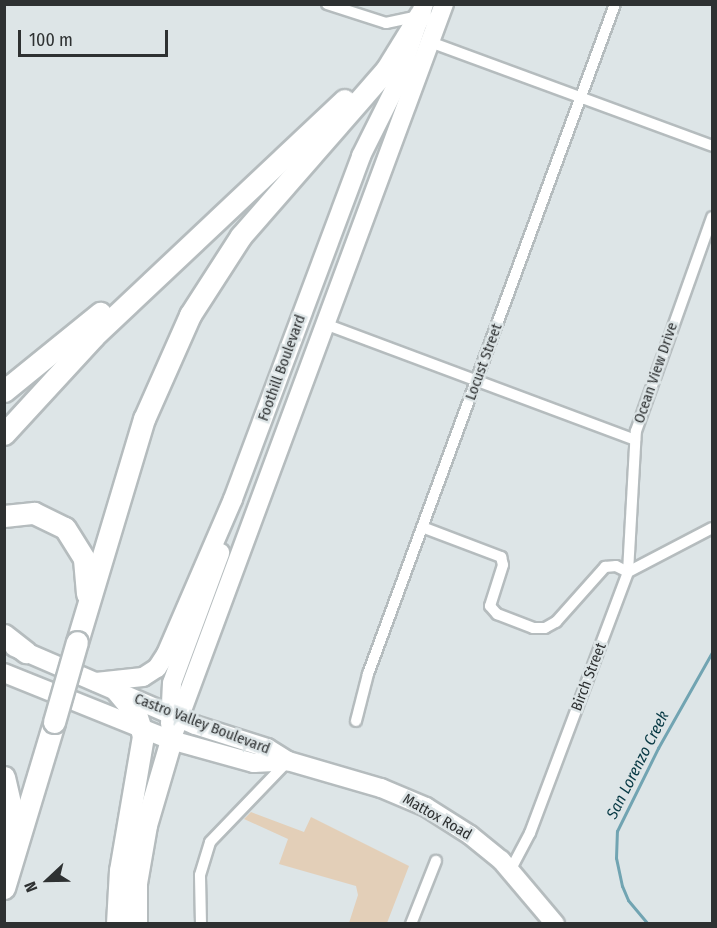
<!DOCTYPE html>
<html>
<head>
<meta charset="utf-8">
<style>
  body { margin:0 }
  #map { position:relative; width:717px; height:928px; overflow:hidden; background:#dde5e7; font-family:"Fira Sans Condensed",sans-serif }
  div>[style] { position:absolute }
  .green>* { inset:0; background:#e3cfb8 }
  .stream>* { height:3px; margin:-1.5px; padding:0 1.5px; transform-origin:1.5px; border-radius:1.5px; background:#71a4b2 }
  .roads { filter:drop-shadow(2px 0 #b5bcbe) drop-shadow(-2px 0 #b5bcbe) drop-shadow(0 2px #b5bcbe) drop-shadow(0 -2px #b5bcbe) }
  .minor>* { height:10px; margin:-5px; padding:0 5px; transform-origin:5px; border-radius:5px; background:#fff }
  .primary>* { height:18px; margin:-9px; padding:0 9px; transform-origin:9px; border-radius:9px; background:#fff }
  .motorway>* { height:21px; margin:-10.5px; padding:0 10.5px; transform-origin:10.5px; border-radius:10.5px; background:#fff }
  .bridges { filter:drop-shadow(2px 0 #b5bcbe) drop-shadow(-2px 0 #b5bcbe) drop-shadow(0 2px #b5bcbe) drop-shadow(0 -2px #b5bcbe) }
  .motorway-bridge>* { height:21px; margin:-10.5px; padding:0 10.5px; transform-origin:10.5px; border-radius:10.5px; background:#fff }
  span { translate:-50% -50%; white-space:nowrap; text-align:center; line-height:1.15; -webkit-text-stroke:5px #dde5e7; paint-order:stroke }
  .street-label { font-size:15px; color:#2e3132 }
  .water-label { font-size:16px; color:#073944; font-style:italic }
  .frame { position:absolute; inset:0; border:6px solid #2e3132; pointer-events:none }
  .north { position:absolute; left:18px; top:850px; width:60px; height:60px; -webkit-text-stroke:4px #dde5e7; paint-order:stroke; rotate:248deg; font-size:16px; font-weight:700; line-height:24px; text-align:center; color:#2e3132 }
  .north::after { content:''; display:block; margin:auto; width:21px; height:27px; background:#2e3132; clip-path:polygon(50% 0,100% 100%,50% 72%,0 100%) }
  .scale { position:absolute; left:18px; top:30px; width:150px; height:27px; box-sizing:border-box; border:3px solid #2e3132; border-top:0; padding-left:8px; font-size:18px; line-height:21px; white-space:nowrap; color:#2e3132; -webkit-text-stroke:4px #dde5e7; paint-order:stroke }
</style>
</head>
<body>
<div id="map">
  <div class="green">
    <div style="clip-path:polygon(251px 812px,304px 832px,311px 817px,409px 866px,387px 923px,349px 923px,358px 895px,356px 886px,279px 864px,288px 839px,244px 819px)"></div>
  </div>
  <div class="stream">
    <div style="left:648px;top:924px;width:31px;rotate:-130deg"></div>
    <div style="left:628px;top:900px;width:15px;rotate:-113deg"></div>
    <div style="left:622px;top:886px;width:29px;rotate:-102deg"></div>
    <div style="left:616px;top:858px;width:27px;rotate:-88deg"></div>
    <div style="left:617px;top:831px;width:93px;rotate:-63.7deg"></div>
    <div style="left:658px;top:748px;width:110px;rotate:-60.6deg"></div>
  </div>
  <div class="roads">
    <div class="minor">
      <div style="left:327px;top:4px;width:62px;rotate:17.9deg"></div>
      <div style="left:386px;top:23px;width:30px;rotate:-12deg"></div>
      <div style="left:430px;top:42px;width:301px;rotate:20.2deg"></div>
      <div style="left:325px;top:324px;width:331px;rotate:20.5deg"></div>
      <div style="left:422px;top:527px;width:85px;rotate:20.8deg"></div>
      <div style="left:501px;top:557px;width:8px;rotate:76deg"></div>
      <div style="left:503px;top:565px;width:43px;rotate:107.6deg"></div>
      <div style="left:490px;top:606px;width:11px;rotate:49deg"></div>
      <div style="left:497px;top:614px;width:39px;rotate:21deg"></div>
      <div style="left:533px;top:628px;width:12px"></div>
      <div style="left:545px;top:628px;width:13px;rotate:-29deg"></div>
      <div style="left:556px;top:622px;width:74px;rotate:-48.3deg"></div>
      <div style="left:605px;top:567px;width:11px;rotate:-5deg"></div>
      <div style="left:616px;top:566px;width:13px;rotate:27deg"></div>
      <div style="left:628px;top:572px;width:95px;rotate:-27.6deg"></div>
      <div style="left:356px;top:721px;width:49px;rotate:-75.7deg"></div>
      <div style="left:368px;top:674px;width:714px;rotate:-69.76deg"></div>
      <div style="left:511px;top:869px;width:41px;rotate:-62.2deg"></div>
      <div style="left:530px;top:833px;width:279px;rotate:-69.4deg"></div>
      <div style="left:628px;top:572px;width:141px;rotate:-86.8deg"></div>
      <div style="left:636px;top:431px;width:227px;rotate:-70.4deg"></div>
      <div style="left:201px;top:924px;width:49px;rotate:-91.2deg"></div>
      <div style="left:200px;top:875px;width:34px;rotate:-73deg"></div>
      <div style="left:210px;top:842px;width:111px;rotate:-46.1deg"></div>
      <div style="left:411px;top:924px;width:68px;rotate:-68.4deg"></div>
    </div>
    <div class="primary">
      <div style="left:14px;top:647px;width:197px;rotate:23.3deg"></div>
      <div style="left:195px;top:725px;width:76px;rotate:17.7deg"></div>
      <div style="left:267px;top:748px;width:25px;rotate:32deg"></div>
      <div style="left:288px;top:761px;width:97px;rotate:16.2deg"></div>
      <div style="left:381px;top:788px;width:49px;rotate:22.9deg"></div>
      <div style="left:426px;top:807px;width:52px;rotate:32.5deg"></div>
      <div style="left:470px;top:835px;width:40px;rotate:39deg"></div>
      <div style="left:501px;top:860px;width:84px;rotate:49.8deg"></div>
      <div style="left:4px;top:673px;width:180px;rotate:21.9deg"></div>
      <div style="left:171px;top:740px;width:86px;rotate:15.5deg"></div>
      <div style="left:254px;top:763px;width:34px;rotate:-3deg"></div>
      <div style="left:96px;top:682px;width:47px;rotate:-6.1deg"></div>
      <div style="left:143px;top:677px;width:17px;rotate:-33deg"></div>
      <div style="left:157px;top:668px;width:17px;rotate:-57deg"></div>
      <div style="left:166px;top:654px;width:169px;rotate:-66.6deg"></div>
      <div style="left:233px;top:499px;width:366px;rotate:-69.5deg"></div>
      <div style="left:361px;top:156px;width:78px;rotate:-63.4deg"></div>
      <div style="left:396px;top:86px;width:87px;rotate:-71.1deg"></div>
      <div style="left:170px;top:724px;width:41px;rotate:-87.2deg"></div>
      <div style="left:172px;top:683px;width:139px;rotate:-69.7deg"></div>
      <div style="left:171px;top:740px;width:785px;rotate:-69.65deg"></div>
    </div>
    <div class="motorway">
      <div style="left:4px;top:391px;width:124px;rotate:-39.1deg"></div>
      <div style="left:4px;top:434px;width:133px;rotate:-47.4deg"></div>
      <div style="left:94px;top:336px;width:344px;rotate:-43.3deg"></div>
      <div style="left:4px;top:516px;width:30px;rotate:-6deg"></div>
      <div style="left:34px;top:513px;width:34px;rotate:26deg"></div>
      <div style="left:65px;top:528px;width:36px;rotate:58deg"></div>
      <div style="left:84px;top:559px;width:35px;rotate:85deg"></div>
      <div style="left:4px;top:635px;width:28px;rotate:38deg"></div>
      <div style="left:77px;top:642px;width:233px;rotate:-73.3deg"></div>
      <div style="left:144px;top:419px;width:114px;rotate:-66.1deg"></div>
      <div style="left:190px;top:315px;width:94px;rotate:-57.2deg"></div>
      <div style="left:241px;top:236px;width:220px;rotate:-48.9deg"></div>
      <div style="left:386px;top:70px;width:65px;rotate:-58.3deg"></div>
      <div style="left:116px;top:690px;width:31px;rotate:50deg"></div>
      <div style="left:136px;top:714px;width:23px;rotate:72deg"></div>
      <div style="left:143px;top:736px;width:136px;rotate:99.7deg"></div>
      <div style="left:120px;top:870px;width:54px;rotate:93.2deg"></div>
      <div style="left:4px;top:777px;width:28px;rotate:77deg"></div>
      <div style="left:10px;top:804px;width:38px;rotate:99deg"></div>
      <div style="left:4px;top:888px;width:173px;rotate:-73.2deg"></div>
      <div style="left:136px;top:924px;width:41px;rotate:-90deg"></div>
      <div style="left:136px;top:883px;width:59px;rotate:-80.2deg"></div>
      <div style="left:146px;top:825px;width:89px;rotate:-73.6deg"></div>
    </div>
  </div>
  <div class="bridges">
    <div class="motorway-bridge">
      <div style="left:54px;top:722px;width:83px;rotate:-74deg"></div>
    </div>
  </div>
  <div class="street-label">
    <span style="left:484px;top:362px;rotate:-70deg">Locust Street</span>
    <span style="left:282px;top:368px;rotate:-70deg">Foothill Boulevard</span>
    <span style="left:656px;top:373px;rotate:-71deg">Ocean View Drive</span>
    <span style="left:589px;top:677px;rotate:-69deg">Birch Street</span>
    <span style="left:202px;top:724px;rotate:21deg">Castro Valley Boulevard</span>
    <span style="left:437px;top:817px;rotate:30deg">Mattox Road</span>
  </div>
  <div class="water-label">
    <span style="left:638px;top:765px;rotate:-63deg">San Lorenzo Creek</span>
  </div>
  <div class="frame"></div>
  <div class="north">N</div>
  <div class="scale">100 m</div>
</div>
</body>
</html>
